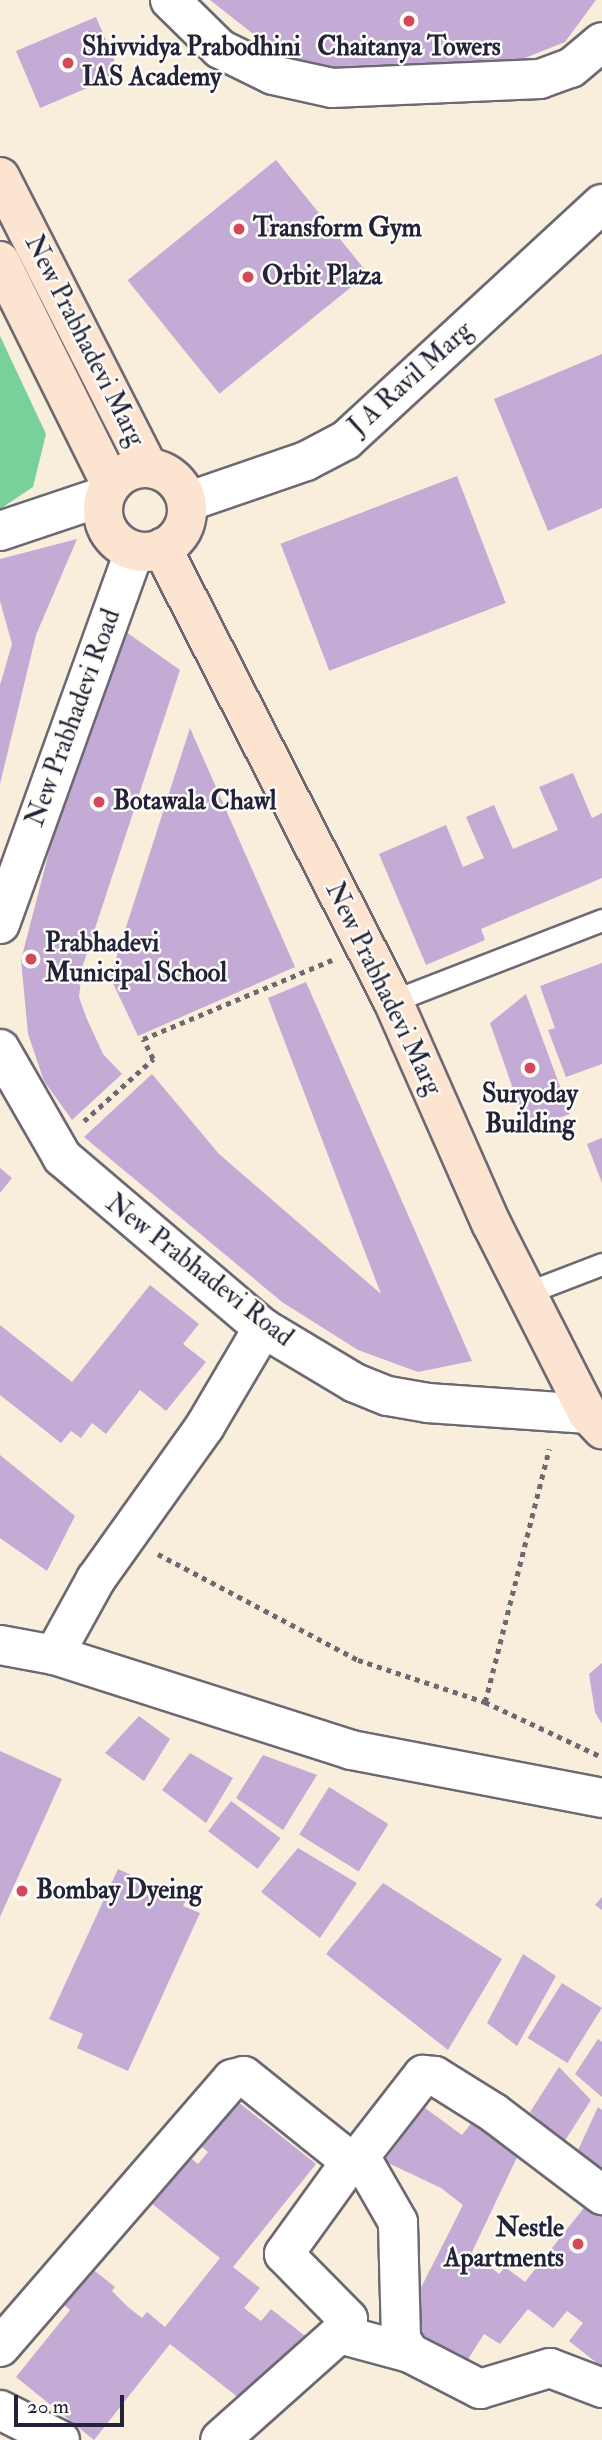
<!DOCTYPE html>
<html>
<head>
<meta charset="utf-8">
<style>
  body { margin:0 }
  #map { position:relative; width:602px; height:2440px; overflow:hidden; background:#f9eddc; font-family:"IM FELL Double Pica",serif }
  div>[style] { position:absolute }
  .green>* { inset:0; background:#78d198 }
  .building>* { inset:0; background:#c3abd6; transform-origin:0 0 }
  .path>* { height:4.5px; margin-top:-2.25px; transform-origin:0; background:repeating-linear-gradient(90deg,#6d6973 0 5px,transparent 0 10px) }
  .roads { filter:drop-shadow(2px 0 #6d6973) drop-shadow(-2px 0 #6d6973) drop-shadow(0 2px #6d6973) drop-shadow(0 -2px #6d6973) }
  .service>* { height:21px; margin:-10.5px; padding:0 10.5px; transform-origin:10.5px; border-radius:10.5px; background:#fff }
  .minor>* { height:38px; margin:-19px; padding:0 19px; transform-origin:19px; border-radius:19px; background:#fff }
  .secondary>* { height:38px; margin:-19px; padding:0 19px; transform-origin:19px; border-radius:19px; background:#fde4d1 }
  .secondary>.ring { margin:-19px; padding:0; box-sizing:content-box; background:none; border:38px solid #fde4d1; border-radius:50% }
  .dots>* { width:19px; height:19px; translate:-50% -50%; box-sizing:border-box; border:4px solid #fdfcf7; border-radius:50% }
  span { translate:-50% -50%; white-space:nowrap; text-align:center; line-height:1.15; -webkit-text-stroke:5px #fdfcf7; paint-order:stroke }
  .poi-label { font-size:26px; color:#22223b; font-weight:700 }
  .left { translate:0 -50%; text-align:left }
  .right { translate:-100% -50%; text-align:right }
  .street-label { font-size:26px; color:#22223b }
  .scale { position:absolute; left:14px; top:2395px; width:110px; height:32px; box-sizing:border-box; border:4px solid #22223b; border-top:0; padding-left:9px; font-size:21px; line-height:24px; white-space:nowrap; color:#22223b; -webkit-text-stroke:5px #fdfcf7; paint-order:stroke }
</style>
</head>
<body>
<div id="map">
  <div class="green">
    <div style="clip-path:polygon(0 336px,46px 434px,33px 487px,0 509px)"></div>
  </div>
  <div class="building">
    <div style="clip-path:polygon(210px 0,596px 0,565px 42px,492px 71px,300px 71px)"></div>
    <div style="left:96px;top:17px;width:62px;height:87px;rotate:67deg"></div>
    <div style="left:276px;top:160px;width:146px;height:191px;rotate:51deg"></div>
    <div style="clip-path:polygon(602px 354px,602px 508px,548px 531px,494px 399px)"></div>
    <div style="left:457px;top:476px;width:136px;height:189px;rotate:69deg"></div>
    <div style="clip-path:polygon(77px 539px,36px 635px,0 784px,0 685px,12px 644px,0 601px,0 559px)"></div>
    <div style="clip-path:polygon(109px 620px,180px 670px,82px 968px,79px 997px,86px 1017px,103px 1054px,122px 1074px,72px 1120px,44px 1081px,28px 1034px,21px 960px)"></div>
    <div style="clip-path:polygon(190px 728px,295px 967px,138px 1036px,110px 977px)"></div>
    <div style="clip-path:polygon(573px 773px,592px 818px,602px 813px,602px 878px,481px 929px,485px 940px,426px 965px,379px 854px,446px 825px,463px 867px,484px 858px,466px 817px,494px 805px,513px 849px,558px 830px,539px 787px)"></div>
    <div style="clip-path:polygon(602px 963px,602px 1064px,566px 1077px,548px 1030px,555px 1028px,540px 986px)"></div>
    <div style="clip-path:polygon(306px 982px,472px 1361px,418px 1372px,358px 1350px,282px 1302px,84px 1137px,152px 1074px,219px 1154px,381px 1294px,268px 998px)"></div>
    <div style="clip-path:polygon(526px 994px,570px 1114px,527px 1129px,490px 1023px)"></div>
    <div style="clip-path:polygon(602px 1138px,602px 1183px,587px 1144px)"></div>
    <div style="clip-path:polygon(0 1168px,12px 1178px,0 1193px)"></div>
    <div style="clip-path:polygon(150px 1285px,199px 1324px,183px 1344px,206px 1362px,166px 1411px,140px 1390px,106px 1434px,92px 1423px,81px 1438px,71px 1431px,61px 1443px,0 1395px,0 1325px,72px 1382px)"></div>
    <div style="clip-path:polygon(0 1455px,75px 1516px,47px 1571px,0 1538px)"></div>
    <div style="clip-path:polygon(602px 1663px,602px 1724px,595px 1712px,589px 1674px)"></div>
    <div style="clip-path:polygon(139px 1716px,170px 1739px,144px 1781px,105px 1753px)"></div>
    <div style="clip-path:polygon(0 1751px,62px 1779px,0 1917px)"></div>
    <div style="clip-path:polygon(190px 1753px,233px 1778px,206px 1823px,162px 1790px)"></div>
    <div style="clip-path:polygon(263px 1755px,317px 1775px,283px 1830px,236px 1798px)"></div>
    <div style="left:329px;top:1787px;width:70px;height:56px;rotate:32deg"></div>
    <div style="left:231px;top:1801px;width:62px;height:38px;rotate:37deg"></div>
    <div style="clip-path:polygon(298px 1848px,357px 1883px,320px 1938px,261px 1892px)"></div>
    <div style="clip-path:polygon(118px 1869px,186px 1900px,183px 1906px,200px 1913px,128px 2071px,77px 2048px,83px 2034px,49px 2019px)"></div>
    <div style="clip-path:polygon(383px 1883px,502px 1959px,448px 2050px,326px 1954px)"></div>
    <div style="clip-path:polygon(602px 1897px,602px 1910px,595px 1905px)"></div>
    <div style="clip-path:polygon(523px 1954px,556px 1976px,517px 2046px,487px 2023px)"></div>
    <div style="left:562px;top:1983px;width:47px;height:65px;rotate:32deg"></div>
    <div style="clip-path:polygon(598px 2039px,602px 2042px,602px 2097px,575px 2074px)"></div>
    <div style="clip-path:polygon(559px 2067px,591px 2100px,564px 2142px,530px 2112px)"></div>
    <div style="clip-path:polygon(237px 2101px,316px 2164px,233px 2267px,260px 2288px,244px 2308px,261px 2321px,271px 2309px,309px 2339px,253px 2409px,170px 2344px,94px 2440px,16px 2377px,70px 2310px,57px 2299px,86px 2264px,115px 2287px,112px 2291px,128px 2307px,142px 2318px,147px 2312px,165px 2327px,220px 2258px,141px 2195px,179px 2148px,198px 2164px,208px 2152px,201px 2146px)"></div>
    <div style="clip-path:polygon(598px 2107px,602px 2110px,602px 2186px,572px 2163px)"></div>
    <div style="clip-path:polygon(425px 2108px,462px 2135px,476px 2117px,520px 2151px,472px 2252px,499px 2274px,505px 2267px,525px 2282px,587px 2204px,602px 2216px,602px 2367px,569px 2341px,583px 2323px,567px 2311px,553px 2328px,528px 2309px,500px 2344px,484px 2334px,467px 2361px,403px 2323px,463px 2205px,441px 2188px,384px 2161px)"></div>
  </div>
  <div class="path">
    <div style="left:84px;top:1121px;width:93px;rotate:-41.9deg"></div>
    <div style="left:153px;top:1059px;width:22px;rotate:-117deg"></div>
    <div style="left:143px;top:1039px;width:205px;rotate:-22.7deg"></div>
    <div style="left:158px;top:1554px;width:226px;rotate:27.9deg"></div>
    <div style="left:358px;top:1660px;width:134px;rotate:18.3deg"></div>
    <div style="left:485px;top:1702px;width:261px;rotate:-75.8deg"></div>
    <div style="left:485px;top:1702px;width:129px;rotate:25.2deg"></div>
  </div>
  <div class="roads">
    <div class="service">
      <div style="left:393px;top:1001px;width:224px;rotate:-21.2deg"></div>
      <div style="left:529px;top:1292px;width:78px;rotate:-21deg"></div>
    </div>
    <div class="minor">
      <div style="left:170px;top:0;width:70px;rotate:44.4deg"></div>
      <div style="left:220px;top:49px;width:59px;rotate:26.1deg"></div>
      <div style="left:273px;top:75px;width:60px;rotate:12.4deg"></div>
      <div style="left:332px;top:88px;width:208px;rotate:-2.5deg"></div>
      <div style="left:540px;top:79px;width:33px;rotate:-20deg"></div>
      <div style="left:571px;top:68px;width:40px;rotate:-40deg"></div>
      <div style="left:187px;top:502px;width:126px;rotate:-19deg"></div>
      <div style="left:306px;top:461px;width:45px;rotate:-27.7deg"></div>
      <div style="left:346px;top:440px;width:348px;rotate:-42.7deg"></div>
      <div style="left:0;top:531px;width:110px;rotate:-18.6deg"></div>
      <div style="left:0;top:924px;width:396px;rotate:-70.2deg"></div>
      <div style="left:0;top:1049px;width:125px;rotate:60.1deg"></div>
      <div style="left:62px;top:1157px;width:264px;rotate:40.4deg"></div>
      <div style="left:263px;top:1328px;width:107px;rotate:30.9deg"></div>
      <div style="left:355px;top:1383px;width:35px;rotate:22deg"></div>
      <div style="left:388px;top:1396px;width:41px;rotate:9.9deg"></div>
      <div style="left:428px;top:1403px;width:160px;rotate:3.9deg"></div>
      <div style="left:0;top:1645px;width:55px;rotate:10.5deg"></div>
      <div style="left:54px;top:1655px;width:312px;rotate:17.7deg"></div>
      <div style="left:351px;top:1750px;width:256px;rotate:10.8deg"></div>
      <div style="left:54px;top:1655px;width:87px;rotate:-61.1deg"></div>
      <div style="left:96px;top:1579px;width:188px;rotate:-54.5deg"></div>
      <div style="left:205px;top:1426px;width:114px;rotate:-59.4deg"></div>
      <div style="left:339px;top:2334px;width:73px;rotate:15deg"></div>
      <div style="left:410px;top:2353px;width:79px;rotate:27.2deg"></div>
      <div style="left:480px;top:2389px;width:73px;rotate:-16.7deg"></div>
      <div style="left:550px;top:2368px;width:56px;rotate:21deg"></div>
      <div style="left:0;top:2347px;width:354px;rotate:-49.1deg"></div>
      <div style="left:232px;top:2079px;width:12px;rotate:-14deg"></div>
      <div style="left:244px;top:2076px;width:129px;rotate:38.7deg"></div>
      <div style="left:345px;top:2157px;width:11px;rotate:85deg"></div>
      <div style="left:346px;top:2168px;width:106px;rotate:125.8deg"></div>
      <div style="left:284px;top:2254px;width:91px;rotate:45.4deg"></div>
      <div style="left:348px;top:2319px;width:17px;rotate:121deg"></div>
      <div style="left:339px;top:2334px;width:159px;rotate:138.3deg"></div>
      <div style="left:410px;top:2353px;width:17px;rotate:-123deg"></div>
      <div style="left:401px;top:2339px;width:117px;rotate:-91.5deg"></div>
      <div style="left:398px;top:2222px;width:76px;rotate:-119.9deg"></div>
      <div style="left:360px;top:2156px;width:103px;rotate:-52.1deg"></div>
      <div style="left:423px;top:2075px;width:12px;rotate:5deg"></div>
      <div style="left:435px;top:2076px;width:70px;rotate:32.1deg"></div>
      <div style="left:494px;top:2113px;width:136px;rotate:37.2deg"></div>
      <div style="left:0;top:2410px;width:67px;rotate:26.6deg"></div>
    </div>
    <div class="secondary">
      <div style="left:0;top:177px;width:326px;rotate:63deg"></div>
      <div style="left:0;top:261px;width:248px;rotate:63.6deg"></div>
      <div class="ring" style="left:103px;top:468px;width:46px;height:46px"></div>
      <div style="left:162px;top:548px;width:508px;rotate:62.98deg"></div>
      <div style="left:393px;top:1001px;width:243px;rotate:66.2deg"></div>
      <div style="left:491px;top:1223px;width:214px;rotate:63.1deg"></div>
      <div style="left:588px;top:1414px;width:21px;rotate:47deg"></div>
    </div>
  </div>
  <div class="dots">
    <div style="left:409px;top:21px;background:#d1495b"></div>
    <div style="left:68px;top:63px;background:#d1495b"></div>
    <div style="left:239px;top:229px;background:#d1495b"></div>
    <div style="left:248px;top:277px;background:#d1495b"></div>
    <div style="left:99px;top:802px;background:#d1495b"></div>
    <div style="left:31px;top:959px;background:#d1495b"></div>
    <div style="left:530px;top:1068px;background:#d1495b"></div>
    <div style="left:22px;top:1891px;background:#d1495b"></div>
    <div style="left:578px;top:2244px;background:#d1495b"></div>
  </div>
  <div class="poi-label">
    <span class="left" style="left:82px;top:63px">Shivvidya Prabodhini<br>IAS Academy</span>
    <span style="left:409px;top:48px">Chaitanya Towers</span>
    <span class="left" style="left:253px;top:229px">Transform Gym</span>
    <span class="left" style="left:262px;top:277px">Orbit Plaza</span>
    <span class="left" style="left:113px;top:802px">Botawala Chawl</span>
    <span class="left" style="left:45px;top:959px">Prabhadevi<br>Municipal School</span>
    <span style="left:530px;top:1110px">Suryoday<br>Building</span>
    <span class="left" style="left:36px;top:1891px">Bombay Dyeing</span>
    <span class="right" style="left:564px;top:2244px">Nestle<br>Apartments</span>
  </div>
  <div class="street-label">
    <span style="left:84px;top:341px;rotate:63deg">New Prabhadevi Marg</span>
    <span style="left:411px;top:379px;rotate:-42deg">J A Ravil Marg</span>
    <span style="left:74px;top:718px;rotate:-70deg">New Prabhadevi Road</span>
    <span style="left:383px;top:989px;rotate:64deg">New Prabhadevi Marg</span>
    <span style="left:199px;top:1271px;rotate:38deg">New Prabhadevi Road</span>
  </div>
  <div class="scale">20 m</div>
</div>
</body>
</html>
